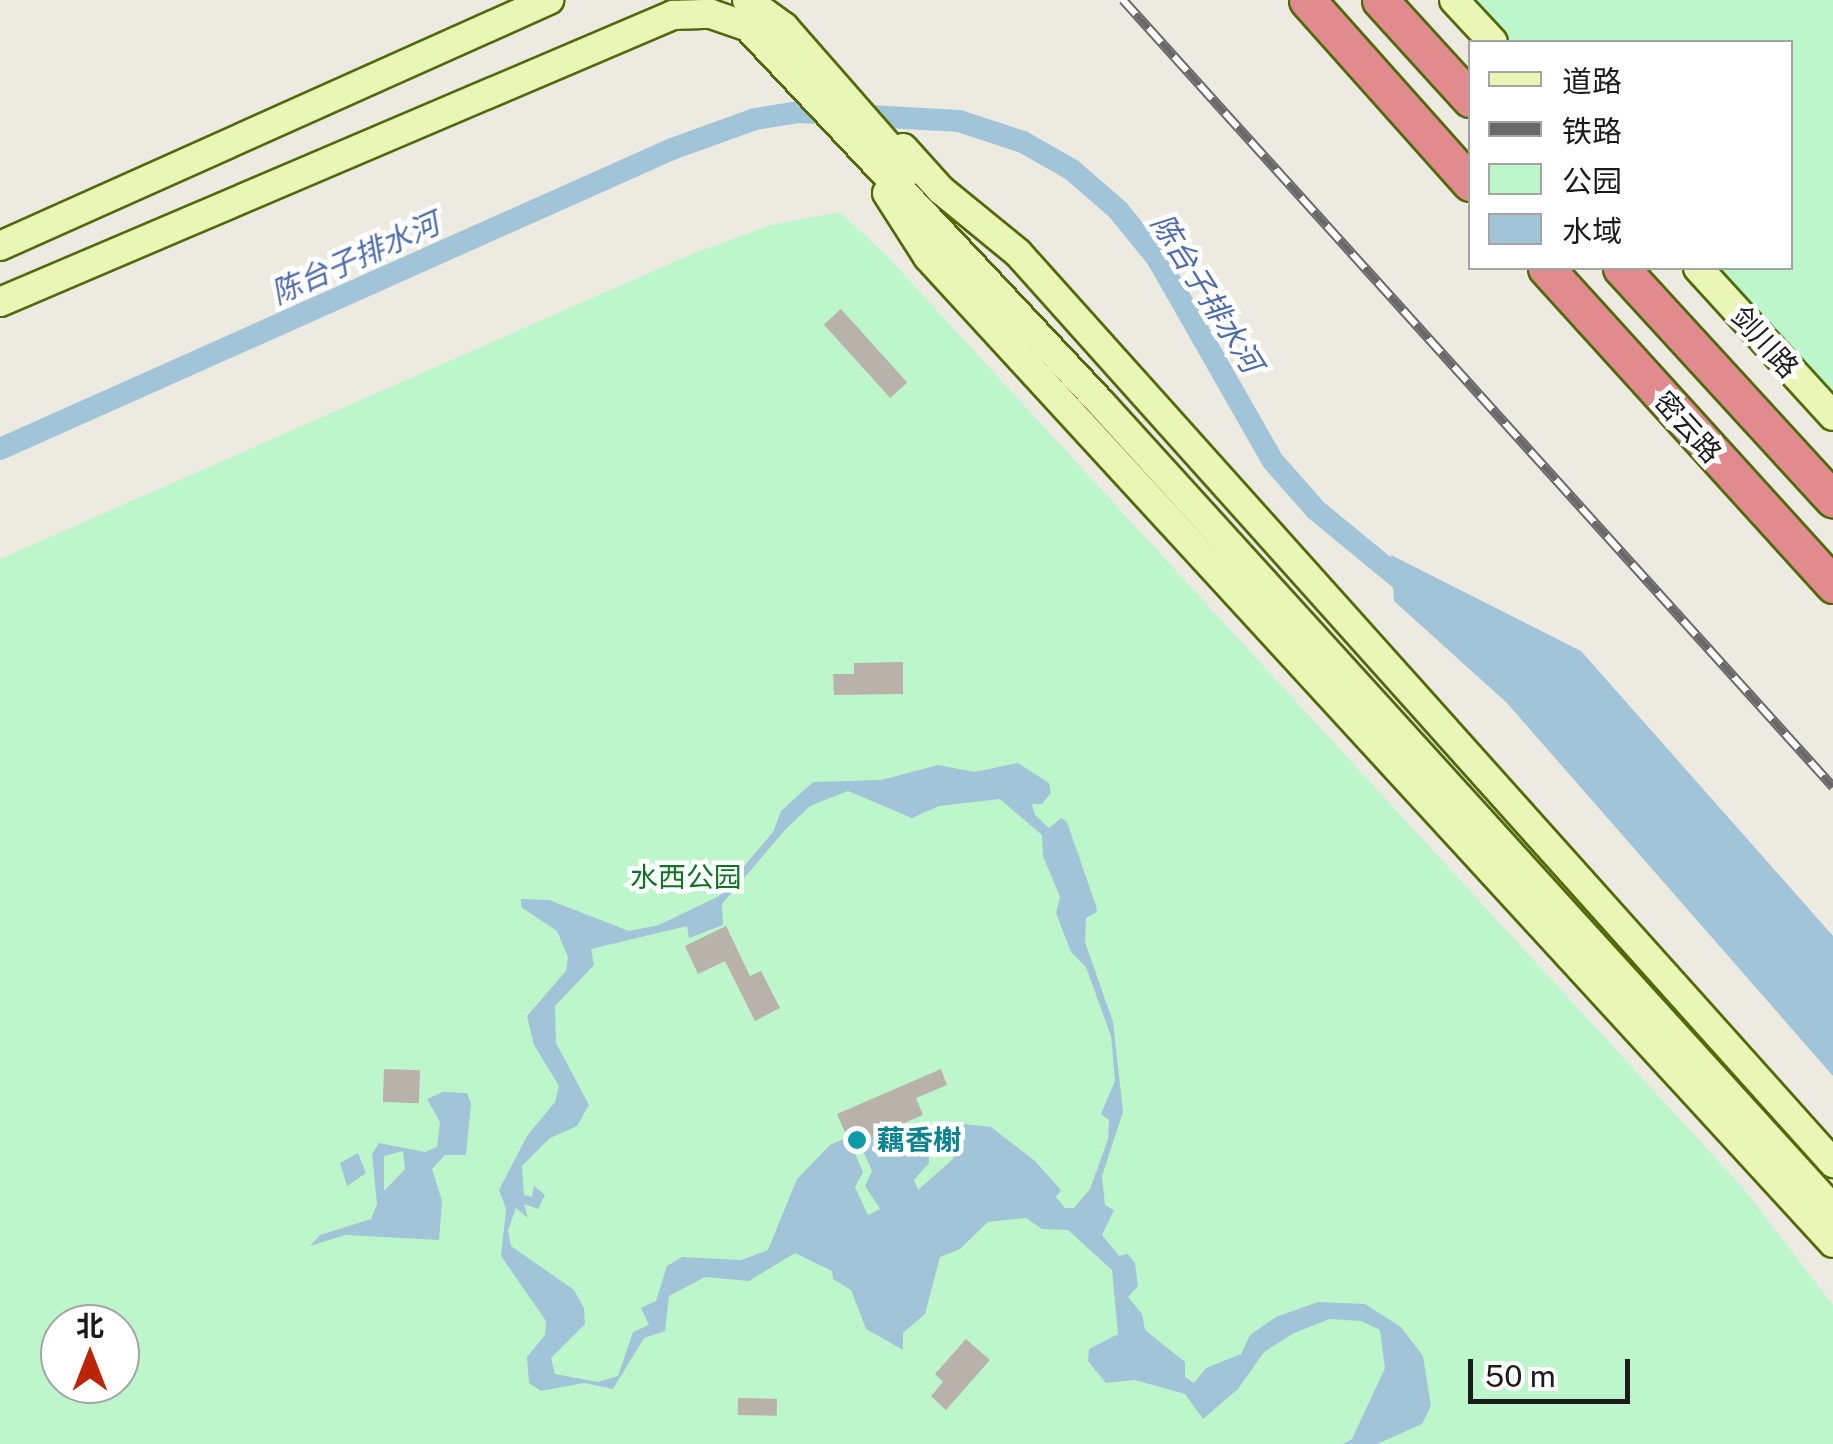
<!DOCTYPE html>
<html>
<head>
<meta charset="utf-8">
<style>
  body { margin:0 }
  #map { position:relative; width:1833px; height:1444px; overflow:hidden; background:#eceae1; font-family:"Public Sans","Noto Sans SC",sans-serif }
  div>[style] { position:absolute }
  .park>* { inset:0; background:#bef6cb }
  .water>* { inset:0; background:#a2c4d8 }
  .canal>* { height:22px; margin:-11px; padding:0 11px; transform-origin:11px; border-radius:11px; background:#a2c4d8 }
  .building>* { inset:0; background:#b8b2aa; transform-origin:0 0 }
  .roads { filter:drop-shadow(2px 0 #516a09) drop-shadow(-2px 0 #516a09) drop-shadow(0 2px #516a09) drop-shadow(0 -2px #516a09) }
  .secondary>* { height:28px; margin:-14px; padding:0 14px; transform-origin:14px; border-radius:14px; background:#e9f6b5 }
  .highway>* { height:35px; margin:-17.5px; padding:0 17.5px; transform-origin:17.5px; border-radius:17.5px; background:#e18b8e }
  .rail>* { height:10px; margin-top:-5px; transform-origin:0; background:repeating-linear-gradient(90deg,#fff 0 19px,#696969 0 38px); box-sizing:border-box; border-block:2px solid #696969 }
  .dots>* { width:28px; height:28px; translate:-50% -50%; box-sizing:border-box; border:5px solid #fff; border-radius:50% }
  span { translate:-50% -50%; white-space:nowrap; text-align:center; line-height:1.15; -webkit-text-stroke:9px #fff; paint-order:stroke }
  .street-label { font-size:28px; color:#1b1b1b }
  .park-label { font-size:28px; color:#107227 }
  .culture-label { font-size:28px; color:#0d838f; font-weight:700 }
  .left { translate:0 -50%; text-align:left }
  .water-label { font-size:30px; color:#4d6ca5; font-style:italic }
  .legend { position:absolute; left:1468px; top:40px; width:325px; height:230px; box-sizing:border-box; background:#fff; border:2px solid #a4a4a4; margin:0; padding:12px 18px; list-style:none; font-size:30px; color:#1b1b1b }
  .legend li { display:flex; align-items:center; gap:20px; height:50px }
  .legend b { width:50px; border:2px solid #a4a4a4 }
  .north { position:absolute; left:40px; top:1304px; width:100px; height:100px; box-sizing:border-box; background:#fff; border:2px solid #a4a4a4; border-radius:50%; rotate:0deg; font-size:28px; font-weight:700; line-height:40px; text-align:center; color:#1b1b1b }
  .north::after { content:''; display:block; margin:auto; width:35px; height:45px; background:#bc2409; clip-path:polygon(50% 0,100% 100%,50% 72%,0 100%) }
  .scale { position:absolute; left:1468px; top:1359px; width:162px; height:45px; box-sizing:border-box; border:5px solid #1b1b1b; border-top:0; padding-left:12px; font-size:30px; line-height:35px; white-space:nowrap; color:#1b1b1b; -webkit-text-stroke:8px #fff; paint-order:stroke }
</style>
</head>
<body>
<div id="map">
  <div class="park">
    <div style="clip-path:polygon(1471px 0,1833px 0,1833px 396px,1715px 268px,1790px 268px,1790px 42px,1510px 42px)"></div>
    <div style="clip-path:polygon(evenodd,840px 212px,887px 256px,1743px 1188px,1833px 1305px,1833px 1444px,0 1444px,0 559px,692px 254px,771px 225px,840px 212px,60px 1324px,120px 1324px,120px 1384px,60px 1384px,60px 1324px)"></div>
  </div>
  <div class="water">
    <div style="clip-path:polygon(1391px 555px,1581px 651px,1833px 936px,1833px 1076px,1507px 703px,1394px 601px)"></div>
    <div style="clip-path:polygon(evenodd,1018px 763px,1049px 783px,1051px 793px,1042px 804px,1032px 804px,1035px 815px,1049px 828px,1061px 818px,1067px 822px,1096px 906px,1097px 912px,1086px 918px,1085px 942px,1113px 1022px,1123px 1112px,1102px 1176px,1105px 1205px,1114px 1210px,1102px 1235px,1119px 1256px,1128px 1254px,1135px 1263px,1138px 1286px,1128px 1297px,1142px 1314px,1145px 1330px,1185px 1362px,1185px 1377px,1194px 1383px,1206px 1368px,1241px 1354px,1250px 1335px,1276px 1317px,1318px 1302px,1365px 1304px,1401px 1327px,1423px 1356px,1431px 1406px,1422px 1424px,1377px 1444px,1343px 1444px,1352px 1439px,1385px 1368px,1380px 1330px,1361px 1321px,1330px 1319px,1294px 1333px,1264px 1352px,1238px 1389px,1203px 1419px,1185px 1394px,1135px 1380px,1106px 1383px,1088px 1361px,1089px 1349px,1118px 1334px,1112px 1270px,1068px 1230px,1042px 1229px,1026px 1218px,988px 1222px,960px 1249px,940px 1257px,925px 1314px,903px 1333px,903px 1350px,866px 1329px,851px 1290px,833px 1279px,832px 1271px,795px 1253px,749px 1281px,705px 1277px,669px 1296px,665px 1331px,644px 1338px,613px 1389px,584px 1383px,541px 1391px,529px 1383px,527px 1357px,545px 1335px,546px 1321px,501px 1256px,506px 1209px,499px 1190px,527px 1136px,555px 1102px,559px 1086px,534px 1045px,527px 1016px,566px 971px,568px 957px,557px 931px,521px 907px,521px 899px,549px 900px,629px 931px,659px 925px,719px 896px,773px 832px,781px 811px,813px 782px,881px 780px,938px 765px,974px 772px,1018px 763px,848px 791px,912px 818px,939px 806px,1000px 799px,1042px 835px,1043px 856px,1060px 897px,1056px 913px,1071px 952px,1086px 967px,1111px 1036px,1115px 1081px,1101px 1114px,1109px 1120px,1108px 1139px,1090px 1189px,1074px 1208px,1065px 1208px,1056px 1197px,1061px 1190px,1035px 1161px,991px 1127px,965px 1124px,942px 1141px,953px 1145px,953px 1159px,918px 1190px,914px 1180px,929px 1163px,929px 1147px,920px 1134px,898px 1125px,859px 1142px,872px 1171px,865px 1186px,880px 1209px,868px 1215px,855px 1187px,863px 1172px,848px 1137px,830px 1145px,797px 1179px,768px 1250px,741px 1260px,682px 1257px,667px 1266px,656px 1301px,641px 1308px,649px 1325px,633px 1332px,618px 1376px,598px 1382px,555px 1374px,551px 1358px,585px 1324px,584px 1308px,574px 1290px,511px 1246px,508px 1230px,516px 1208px,528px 1218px,524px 1204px,538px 1209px,545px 1195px,534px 1186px,532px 1197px,524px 1195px,522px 1166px,550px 1138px,577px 1126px,589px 1105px,556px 1043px,555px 1006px,594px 965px,591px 949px,687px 926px,689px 938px,723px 925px,722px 904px,784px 831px,810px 806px,848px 791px)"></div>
    <div style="clip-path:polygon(evenodd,443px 1092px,467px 1093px,471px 1104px,466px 1155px,445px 1155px,432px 1169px,442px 1201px,439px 1240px,345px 1235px,310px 1246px,320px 1235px,371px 1219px,377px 1204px,372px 1154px,379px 1143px,425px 1152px,437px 1147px,440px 1122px,427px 1099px,443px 1092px,403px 1151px,405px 1169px,384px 1191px,384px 1156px,403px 1151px)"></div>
    <div style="clip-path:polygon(358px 1153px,366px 1173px,347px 1186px,340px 1163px)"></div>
  </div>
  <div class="canal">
    <div style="left:0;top:449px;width:736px;rotate:-24.06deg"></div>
    <div style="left:672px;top:149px;width:88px;rotate:-19.9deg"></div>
    <div style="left:755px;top:119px;width:45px;rotate:-9deg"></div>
    <div style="left:799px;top:112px;width:160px;rotate:3.2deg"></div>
    <div style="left:959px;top:121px;width:67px;rotate:18.2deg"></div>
    <div style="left:1023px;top:142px;width:56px;rotate:29.7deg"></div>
    <div style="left:1072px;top:170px;width:61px;rotate:41deg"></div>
    <div style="left:1118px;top:210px;width:62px;rotate:50.9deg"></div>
    <div style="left:1157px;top:258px;width:232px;rotate:60.3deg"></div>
    <div style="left:1272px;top:460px;width:67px;rotate:48.7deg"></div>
    <div style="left:1316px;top:510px;width:131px;rotate:39.4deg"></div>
  </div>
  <div class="building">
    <div style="left:841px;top:309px;width:99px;height:23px;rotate:48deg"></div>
    <div style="clip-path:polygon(903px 662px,903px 694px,834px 695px,833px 674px,854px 674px,854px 663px)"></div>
    <div style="clip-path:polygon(726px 926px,750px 976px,761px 971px,780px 1008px,755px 1021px,725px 961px,698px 974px,685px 946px)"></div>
    <div style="left:384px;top:1069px;width:36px;height:33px;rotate:2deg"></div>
    <div style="clip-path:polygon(941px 1069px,947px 1085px,916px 1098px,923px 1115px,851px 1146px,837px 1114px)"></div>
    <div style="clip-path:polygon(966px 1339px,990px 1360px,946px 1410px,931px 1396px,943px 1382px,935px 1374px)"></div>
    <div style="left:738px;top:1398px;width:39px;height:17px;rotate:1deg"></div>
  </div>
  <div class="roads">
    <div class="secondary">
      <div style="left:747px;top:0;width:46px;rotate:36.1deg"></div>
      <div style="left:784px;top:27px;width:191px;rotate:48.8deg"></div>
      <div style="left:1454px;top:0;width:57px;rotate:47.1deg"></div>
      <div style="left:903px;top:148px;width:57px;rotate:47.9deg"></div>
      <div style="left:941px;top:190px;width:99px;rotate:39.3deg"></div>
      <div style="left:1018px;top:253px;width:1222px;rotate:48.15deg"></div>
      <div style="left:887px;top:193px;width:76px;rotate:57.4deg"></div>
      <div style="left:928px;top:257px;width:1338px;rotate:47.45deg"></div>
      <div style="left:0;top:246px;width:602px;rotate:-24.14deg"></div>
      <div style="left:1698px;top:268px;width:200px;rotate:47.6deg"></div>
      <div style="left:0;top:302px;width:732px;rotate:-23.1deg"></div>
      <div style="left:673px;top:15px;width:38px;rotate:-2deg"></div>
      <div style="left:711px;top:14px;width:39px;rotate:19deg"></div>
      <div style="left:748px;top:27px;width:514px;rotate:46.81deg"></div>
      <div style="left:1100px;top:402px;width:1090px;rotate:47.75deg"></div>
    </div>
    <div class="highway">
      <div style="left:1307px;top:0;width:245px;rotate:48.3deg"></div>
      <div style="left:1380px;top:0;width:134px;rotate:47.7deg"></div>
      <div style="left:1546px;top:268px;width:428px;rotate:47.8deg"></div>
      <div style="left:1621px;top:268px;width:314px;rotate:47.5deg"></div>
    </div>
  </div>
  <div class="rail">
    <div style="left:1123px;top:0;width:1060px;rotate:47.94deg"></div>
  </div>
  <div class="dots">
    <div style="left:857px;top:1140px;background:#0f9aa8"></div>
  </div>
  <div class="street-label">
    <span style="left:1765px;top:342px;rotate:48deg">剑川路</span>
    <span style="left:1688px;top:427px;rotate:48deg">密云路</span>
  </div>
  <div class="park-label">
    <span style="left:686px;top:877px">水西公园</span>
  </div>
  <div class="culture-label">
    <span class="left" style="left:877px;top:1140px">藕香榭</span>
  </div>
  <div class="water-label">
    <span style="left:355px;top:258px;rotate:-24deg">陈台子排水河</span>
    <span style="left:1207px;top:293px;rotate:58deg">陈台子排水河</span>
  </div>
  <ul class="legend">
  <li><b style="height:12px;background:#e9f6b5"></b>道路</li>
  <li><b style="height:12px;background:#696969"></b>铁路</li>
  <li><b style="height:28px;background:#bef6cb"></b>公园</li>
  <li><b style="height:28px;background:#a2c4d8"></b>水域</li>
  </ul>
  <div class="north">北</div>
  <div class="scale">50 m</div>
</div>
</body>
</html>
